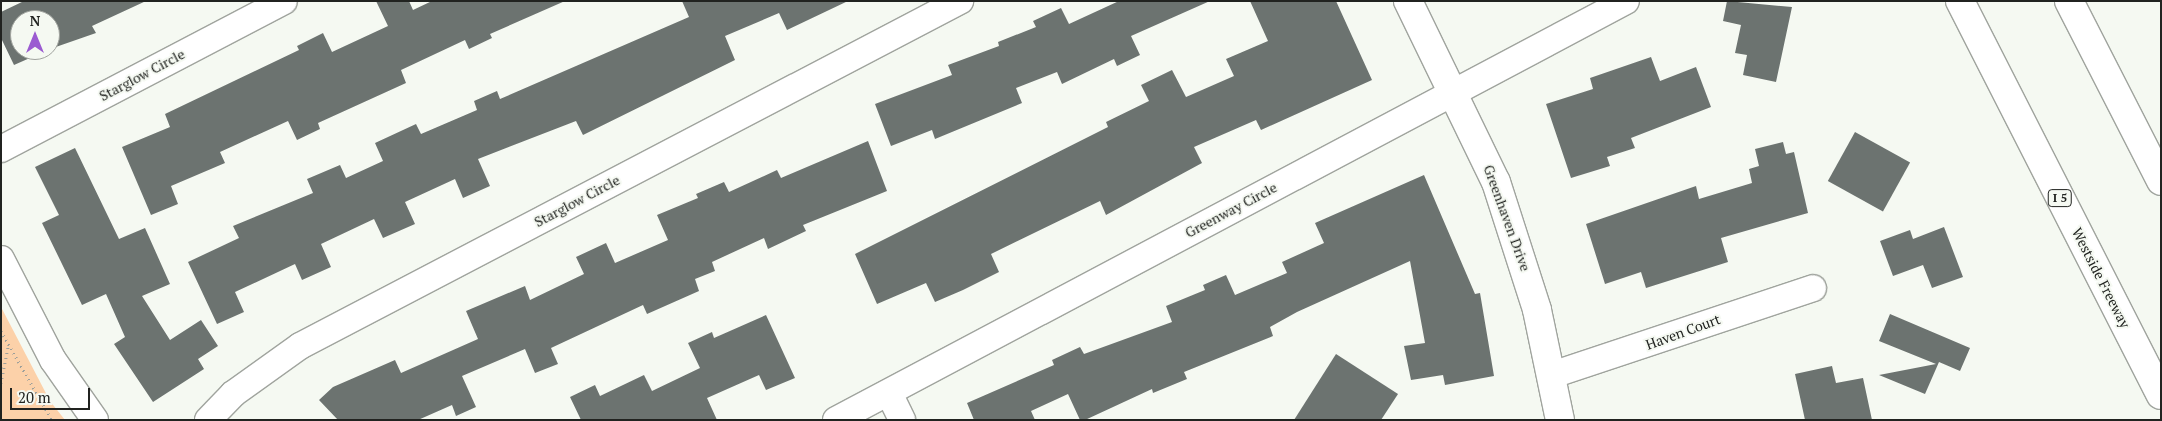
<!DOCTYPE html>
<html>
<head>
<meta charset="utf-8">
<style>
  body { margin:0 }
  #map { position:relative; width:2162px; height:421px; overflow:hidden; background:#f5f9f2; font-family:"PT Serif",serif }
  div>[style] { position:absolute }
  .green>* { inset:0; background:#fcd1a9 }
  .building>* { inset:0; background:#6c7370; transform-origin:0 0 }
  .path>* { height:3px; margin-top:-1.5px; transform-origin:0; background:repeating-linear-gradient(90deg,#9c9f9a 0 1px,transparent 0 5px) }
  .roads { filter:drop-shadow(1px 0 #a0a49e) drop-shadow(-1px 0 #a0a49e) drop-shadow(0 1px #a0a49e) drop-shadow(0 -1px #a0a49e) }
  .street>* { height:26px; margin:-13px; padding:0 13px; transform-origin:13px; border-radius:13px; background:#fff }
  .secondary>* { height:28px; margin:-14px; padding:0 14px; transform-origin:14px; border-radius:14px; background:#fff }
  .highway>* { height:28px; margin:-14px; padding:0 14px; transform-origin:14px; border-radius:14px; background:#fff }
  span { translate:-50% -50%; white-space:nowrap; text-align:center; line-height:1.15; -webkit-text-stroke:4px #f5f9f2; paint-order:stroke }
  .shield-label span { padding:1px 4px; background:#f5f9f2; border:1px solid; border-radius:4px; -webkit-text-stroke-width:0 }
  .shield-label { font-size:12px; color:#212320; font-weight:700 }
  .street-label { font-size:14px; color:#212320 }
  .frame { position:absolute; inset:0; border:2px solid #212320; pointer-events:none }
  .north { position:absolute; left:10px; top:10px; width:50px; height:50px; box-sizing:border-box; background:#f5f9f2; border:1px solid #a0a39e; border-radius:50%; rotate:0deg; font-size:14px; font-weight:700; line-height:20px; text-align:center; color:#212320 }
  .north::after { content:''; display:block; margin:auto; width:18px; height:22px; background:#9b5bd1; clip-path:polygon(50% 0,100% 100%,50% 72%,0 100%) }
  .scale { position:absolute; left:10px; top:388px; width:80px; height:22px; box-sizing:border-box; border:2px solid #212320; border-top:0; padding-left:6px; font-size:15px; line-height:18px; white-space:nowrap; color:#212320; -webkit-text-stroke:4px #f5f9f2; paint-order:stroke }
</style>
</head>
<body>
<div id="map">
  <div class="green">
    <div style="clip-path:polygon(1px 307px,50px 401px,65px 420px,1px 420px)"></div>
  </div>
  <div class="building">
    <div style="clip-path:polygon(24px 1px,146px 1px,92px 26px,96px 33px,50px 49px,50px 20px,20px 20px,20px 50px,48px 50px,14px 65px,1px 38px,1px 12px)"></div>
    <div style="clip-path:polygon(376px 1px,409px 1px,413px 10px,432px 1px,565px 1px,490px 34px,492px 38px,469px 49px,465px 40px,401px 70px,406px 83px,318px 123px,320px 129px,297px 140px,288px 121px,220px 152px,225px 163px,171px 186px,178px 204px,151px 215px,122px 147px,170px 127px,165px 114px,299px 50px,297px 46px,323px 33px,332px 52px,388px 26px)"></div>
    <div style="clip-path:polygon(682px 1px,848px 1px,787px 30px,779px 13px,725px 36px,735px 60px,583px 135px,576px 121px,478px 159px,490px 186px,463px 198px,455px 179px,405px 202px,415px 224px,383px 238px,374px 219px,321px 244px,331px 267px,302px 280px,295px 264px,235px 292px,244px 312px,217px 324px,188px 262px,239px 238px,233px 226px,313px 193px,307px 179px,340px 165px,346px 178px,383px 161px,375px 143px,416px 124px,421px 134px,477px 110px,474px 101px,497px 91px,500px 99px,689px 17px)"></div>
    <div style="clip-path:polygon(1119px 1px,1210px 1px,1131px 36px,1140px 55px,1117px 66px,1114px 59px,1062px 84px,1057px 72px,1016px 88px,1022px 103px,935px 139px,932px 130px,891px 146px,875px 104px,952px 75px,948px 65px,999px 46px,998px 42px,1036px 27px,1033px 21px,1061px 8px,1069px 24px)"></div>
    <div style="clip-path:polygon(1250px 1px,1336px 1px,1372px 80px,1261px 130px,1256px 120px,1194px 147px,1202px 163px,1106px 215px,1100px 201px,991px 254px,999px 272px,963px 290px,935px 302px,926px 283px,877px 304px,855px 254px,1108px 127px,1106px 122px,1149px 101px,1141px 85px,1172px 70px,1186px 97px,1234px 76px,1226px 59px,1268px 41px)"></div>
    <div style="clip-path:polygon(1727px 1px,1792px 7px,1776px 82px,1743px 75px,1747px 55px,1735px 53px,1741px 25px,1723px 21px)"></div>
    <div style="clip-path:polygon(1651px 57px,1660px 81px,1696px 67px,1711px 107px,1631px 138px,1635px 148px,1607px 157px,1610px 166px,1571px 178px,1546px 104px,1593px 89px,1590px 78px)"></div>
    <div style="left:1855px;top:132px;width:63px;height:56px;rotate:29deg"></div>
    <div style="clip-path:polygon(868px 141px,887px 191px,803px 225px,806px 231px,768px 249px,764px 238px,712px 262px,715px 271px,695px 279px,699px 291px,647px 314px,643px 305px,551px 348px,558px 364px,535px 373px,525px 349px,462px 376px,476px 407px,456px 416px,452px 405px,418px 420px,338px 420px,319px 400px,333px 387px,395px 360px,401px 373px,478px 339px,466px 311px,525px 286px,530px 300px,584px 274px,576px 257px,606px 243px,615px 263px,668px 240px,657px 215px,698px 198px,696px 194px,724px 182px,729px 192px,777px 170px,781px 178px)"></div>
    <div style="clip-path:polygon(1783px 142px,1786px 154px,1794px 152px,1808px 213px,1721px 238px,1728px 262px,1646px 288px,1641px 272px,1605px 284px,1586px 224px,1696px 186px,1699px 199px,1752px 183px,1749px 169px,1759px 166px,1755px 149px)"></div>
    <div style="clip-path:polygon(75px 148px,119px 239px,145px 228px,170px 284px,142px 296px,170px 340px,201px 320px,218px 346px,198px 359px,204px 369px,153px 402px,114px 344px,125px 337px,106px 294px,82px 305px,42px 223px,59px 215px,35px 167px)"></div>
    <div style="clip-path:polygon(1424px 175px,1475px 294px,1480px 293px,1494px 376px,1445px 385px,1443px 375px,1411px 380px,1404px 346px,1425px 343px,1410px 261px,1297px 312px,1270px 327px,1273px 336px,1184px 372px,1187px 379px,1153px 393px,1152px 389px,1085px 420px,1080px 420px,1068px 394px,1031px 411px,1035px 420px,974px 420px,967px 403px,1054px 365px,1052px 360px,1080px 347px,1084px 354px,1172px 322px,1166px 306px,1205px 290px,1203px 285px,1226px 275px,1235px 295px,1287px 273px,1282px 262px,1324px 243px,1315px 223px)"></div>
    <div style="clip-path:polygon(1944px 227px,1963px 277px,1932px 288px,1923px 265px,1893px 276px,1880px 241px,1910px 230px,1913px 239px)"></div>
    <div style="clip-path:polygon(1890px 314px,1970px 348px,1960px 371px,1939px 362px,1925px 394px,1879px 375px,1936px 364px,1879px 341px)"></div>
    <div style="clip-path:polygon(766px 315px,795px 378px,766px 390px,759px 375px,707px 398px,717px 420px,581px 420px,570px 397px,595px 385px,600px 396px,644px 375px,652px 391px,700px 368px,688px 343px,712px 332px,714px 338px)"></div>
    <div style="clip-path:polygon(1336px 354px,1398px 394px,1381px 420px,1294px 420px)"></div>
    <div style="clip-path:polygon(1832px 366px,1836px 383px,1863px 378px,1872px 420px,1805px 420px,1795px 374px)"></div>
  </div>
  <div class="path">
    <div style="left:1px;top:331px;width:103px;rotate:60.2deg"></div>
    <div style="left:1px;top:383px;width:38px;rotate:-79deg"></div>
  </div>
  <div class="roads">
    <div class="street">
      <div style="left:1px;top:149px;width:319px;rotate:-27.6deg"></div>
      <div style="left:1px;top:259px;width:114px;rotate:62.8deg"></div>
      <div style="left:53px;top:360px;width:73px;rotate:55deg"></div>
      <div style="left:1552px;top:375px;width:275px;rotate:-18.4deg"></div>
      <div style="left:889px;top:393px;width:30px;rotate:64deg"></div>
      <div style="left:208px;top:420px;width:36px;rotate:-46deg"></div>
      <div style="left:233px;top:394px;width:82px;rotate:-35.6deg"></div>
      <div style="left:300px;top:346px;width:745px;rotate:-27.6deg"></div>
      <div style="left:836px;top:420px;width:894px;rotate:-27.94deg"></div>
    </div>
    <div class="secondary">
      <div style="left:1408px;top:1px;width:201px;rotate:64.1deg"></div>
      <div style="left:1496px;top:182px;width:134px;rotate:72.2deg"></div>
      <div style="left:1537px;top:310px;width:112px;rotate:78.2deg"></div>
    </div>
    <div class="highway">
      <div style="left:1960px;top:1px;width:442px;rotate:63deg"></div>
      <div style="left:2069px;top:1px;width:202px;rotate:62.9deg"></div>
    </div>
  </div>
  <div class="shield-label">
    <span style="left:2060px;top:198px">I 5</span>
  </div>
  <div class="street-label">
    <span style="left:142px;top:75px;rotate:-28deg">Starglow Circle</span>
    <span style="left:577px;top:201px;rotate:-28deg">Starglow Circle</span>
    <span style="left:1231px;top:210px;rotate:-28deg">Greenway Circle</span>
    <span style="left:1507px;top:218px;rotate:70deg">Greenhaven Drive</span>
    <span style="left:2101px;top:278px;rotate:63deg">Westside Freeway</span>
    <span style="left:1683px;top:332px;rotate:-20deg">Haven Court</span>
  </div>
  <div class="frame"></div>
  <div class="north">N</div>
  <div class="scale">20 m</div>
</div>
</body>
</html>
